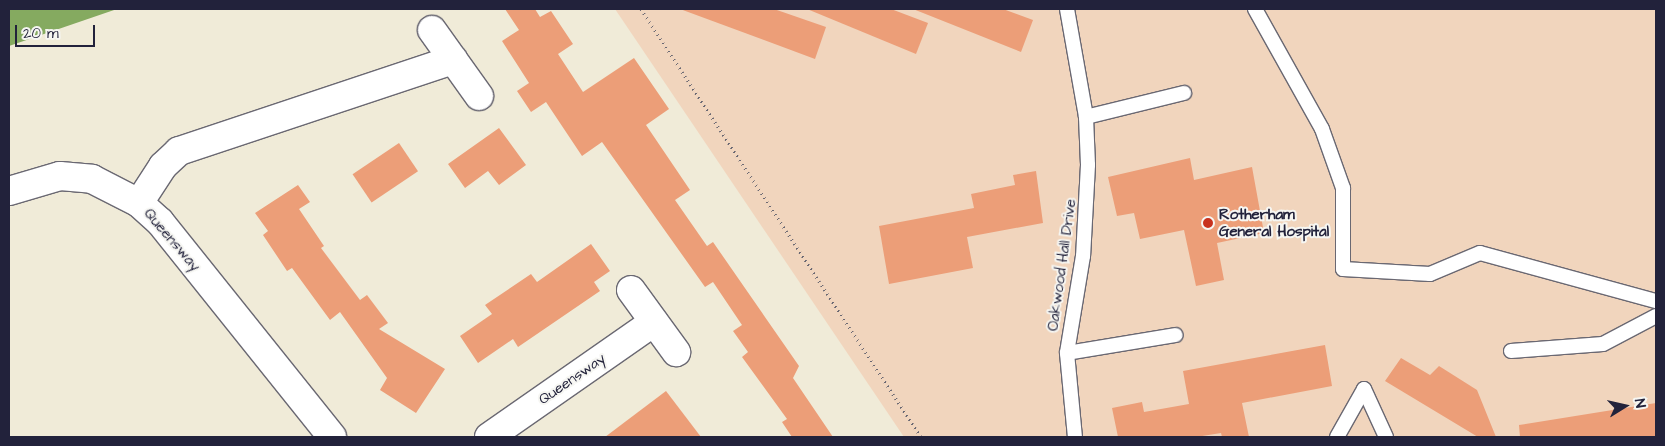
<!DOCTYPE html>
<html>
<head>
<meta charset="utf-8">
<style>
  body { margin:0 }
  #map { position:relative; width:1665px; height:446px; overflow:hidden; background:#f0ebd8; font-family:"Architects Daughter",sans-serif }
  div>[style] { position:absolute }
  .built>* { inset:0; background:#f1d5bd }
  .forest>* { inset:0; background:#85aa60 }
  .building>* { inset:0; background:#ec9e78; transform-origin:0 0 }
  .path>* { height:3px; margin-top:-1.5px; transform-origin:0; background:repeating-linear-gradient(90deg,#6a6872 0 1px,transparent 0 5px) }
  .roads { filter:drop-shadow(1px 0 #6a6872) drop-shadow(-1px 0 #6a6872) drop-shadow(0 1px #6a6872) drop-shadow(0 -1px #6a6872) }
  .lane>* { height:14px; margin:-7px; padding:0 7px; transform-origin:7px; border-radius:7px; background:#fff }
  .street>* { height:28px; margin:-14px; padding:0 14px; transform-origin:14px; border-radius:14px; background:#fff }
  .dots>* { width:14px; height:14px; translate:-50% -50%; box-sizing:border-box; border:2px solid #f6f6f2; border-radius:50% }
  span { translate:-50% -50%; white-space:nowrap; text-align:center; line-height:1.15; -webkit-text-stroke:4px #f6f6f2; paint-order:stroke }
  .poi-label { font-size:15px; color:#22223b; font-weight:700 }
  .left { translate:0 -50%; text-align:left }
  .street-label { font-size:15px; color:#22223b }
  .frame { position:absolute; inset:0; border:10px solid #22223b; pointer-events:none }
  .north { position:absolute; left:1600px; top:381px; width:50px; height:50px; -webkit-text-stroke:4px #f6f6f2; paint-order:stroke; rotate:80deg; font-size:14px; font-weight:700; line-height:20px; text-align:center; color:#22223b }
  .north::after { content:''; display:block; margin:auto; width:18px; height:22px; background:#22223b; clip-path:polygon(50% 0,100% 100%,50% 72%,0 100%) }
  .scale { position:absolute; left:15px; top:25px; width:80px; height:22px; box-sizing:border-box; border:2px solid #22223b; border-top:0; padding-left:6px; font-size:15px; line-height:18px; white-space:nowrap; color:#22223b; -webkit-text-stroke:4px #f6f6f2; paint-order:stroke }
</style>
</head>
<body>
<div id="map">
  <div class="built">
    <div style="clip-path:polygon(615px 9px,1656px 9px,1656px 437px,904px 437px)"></div>
  </div>
  <div class="forest">
    <div style="clip-path:polygon(9px 9px,117px 9px,9px 46px)"></div>
  </div>
  <div class="building">
    <div style="clip-path:polygon(505px 9px,535px 9px,540px 17px,551px 11px,573px 44px,558px 54px,583px 92px,634px 58px,669px 109px,646px 125px,690px 190px,675px 200px,707px 246px,713px 242px,799px 366px,793px 378px,833px 437px,792px 437px,782px 422px,787px 419px,742px 357px,748px 352px,733px 331px,742px 325px,713px 282px,705px 287px,602px 142px,582px 156px,546px 102px,531px 112px,517px 91px,529px 83px,502px 41px,519px 30px)"></div>
    <div style="clip-path:polygon(680px 9px,774px 9px,826px 27px,815px 59px)"></div>
    <div style="clip-path:polygon(807px 9px,891px 9px,928px 23px,916px 54px)"></div>
    <div style="clip-path:polygon(913px 9px,1003px 9px,1033px 20px,1021px 52px)"></div>
    <div style="clip-path:polygon(499px 128px,526px 165px,499px 185px,488px 171px,465px 188px,448px 164px)"></div>
    <div style="left:399px;top:143px;width:34px;height:56px;rotate:56deg"></div>
    <div style="clip-path:polygon(1190px 158px,1194px 180px,1252px 167px,1264px 233px,1217px 243px,1224px 280px,1196px 286px,1184px 230px,1140px 239px,1134px 213px,1117px 216px,1108px 177px)"></div>
    <div style="clip-path:polygon(1036px 171px,1043px 223px,967px 237px,973px 268px,889px 284px,879px 226px,974px 208px,971px 194px,1015px 185px,1013px 175px)"></div>
    <div style="clip-path:polygon(298px 185px,310px 202px,299px 209px,324px 246px,321px 248px,360px 300px,367px 295px,388px 323px,379px 329px,445px 369px,416px 413px,380px 390px,387px 378px,340px 312px,330px 320px,292px 268px,287px 271px,263px 235px,268px 231px,255px 213px)"></div>
    <div style="clip-path:polygon(591px 244px,610px 271px,594px 282px,600px 291px,518px 347px,513px 339px,478px 363px,460px 336px,492px 314px,485px 305px,531px 274px,537px 282px)"></div>
    <div style="clip-path:polygon(1325px 345px,1332px 386px,1242px 403px,1249px 437px,1222px 437px,1221px 433px,1196px 437px,1118px 437px,1112px 408px,1142px 402px,1144px 412px,1189px 404px,1183px 371px)"></div>
    <div style="clip-path:polygon(1401px 358px,1430px 375px,1439px 366px,1477px 390px,1496px 437px,1478px 437px,1385px 381px)"></div>
    <div style="clip-path:polygon(666px 391px,701px 437px,605px 437px)"></div>
    <div style="clip-path:polygon(1656px 403px,1656px 437px,1520px 437px,1519px 425px)"></div>
  </div>
  <div class="path">
    <div style="left:641px;top:9px;width:511px;rotate:56.81deg"></div>
  </div>
  <div class="roads">
    <div class="lane">
      <div style="left:1067px;top:9px;width:110px;rotate:80deg"></div>
      <div style="left:1086px;top:117px;width:48px;rotate:87.6deg"></div>
      <div style="left:1088px;top:165px;width:91px;rotate:93.1deg"></div>
      <div style="left:1083px;top:256px;width:98px;rotate:99.4deg"></div>
      <div style="left:1067px;top:353px;width:84px;rotate:84.6deg"></div>
      <div style="left:1255px;top:9px;width:137px;rotate:60.8deg"></div>
      <div style="left:1322px;top:129px;width:63px;rotate:70.4deg"></div>
      <div style="left:1343px;top:188px;width:81px;rotate:90deg"></div>
      <div style="left:1343px;top:269px;width:87px;rotate:3.3deg"></div>
      <div style="left:1430px;top:274px;width:54px;rotate:-22.8deg"></div>
      <div style="left:1480px;top:253px;width:182px;rotate:15.3deg"></div>
      <div style="left:1086px;top:117px;width:101px;rotate:-13.8deg"></div>
      <div style="left:1511px;top:351px;width:92px;rotate:-4.4deg"></div>
      <div style="left:1603px;top:344px;width:60px;rotate:-27.8deg"></div>
      <div style="left:1067px;top:353px;width:110px;rotate:-9.4deg"></div>
      <div style="left:1364px;top:389px;width:53px;rotate:65.4deg"></div>
      <div style="left:1337px;top:437px;width:55px;rotate:-60.6deg"></div>
    </div>
    <div class="street">
      <div style="left:432px;top:30px;width:81px;rotate:54.5deg"></div>
      <div style="left:9px;top:191px;width:53px;rotate:-16.4deg"></div>
      <div style="left:60px;top:176px;width:32px;rotate:5deg"></div>
      <div style="left:92px;top:179px;width:53px;rotate:27.1deg"></div>
      <div style="left:139px;top:203px;width:28px;rotate:42deg"></div>
      <div style="left:160px;top:222px;width:275px;rotate:51.3deg"></div>
      <div style="left:139px;top:203px;width:44px;rotate:-57deg"></div>
      <div style="left:163px;top:166px;width:22px;rotate:-43deg"></div>
      <div style="left:179px;top:151px;width:289px;rotate:-18.4deg"></div>
      <div style="left:631px;top:290px;width:77px;rotate:54deg"></div>
      <div style="left:489px;top:437px;width:201px;rotate:-34.9deg"></div>
    </div>
  </div>
  <div class="dots">
    <div style="left:1208px;top:223px;background:#c8321e"></div>
  </div>
  <div class="poi-label">
    <span class="left" style="left:1219px;top:223px">Rotherham<br>General Hospital</span>
  </div>
  <div class="street-label">
    <span style="left:172px;top:240px;rotate:49deg">Queensway</span>
    <span style="left:1062px;top:265px;rotate:-82deg">Oakwood Hall Drive</span>
    <span style="left:572px;top:379px;rotate:-35deg">Queensway</span>
  </div>
  <div class="frame"></div>
  <div class="north">N</div>
  <div class="scale">20 m</div>
</div>
</body>
</html>
